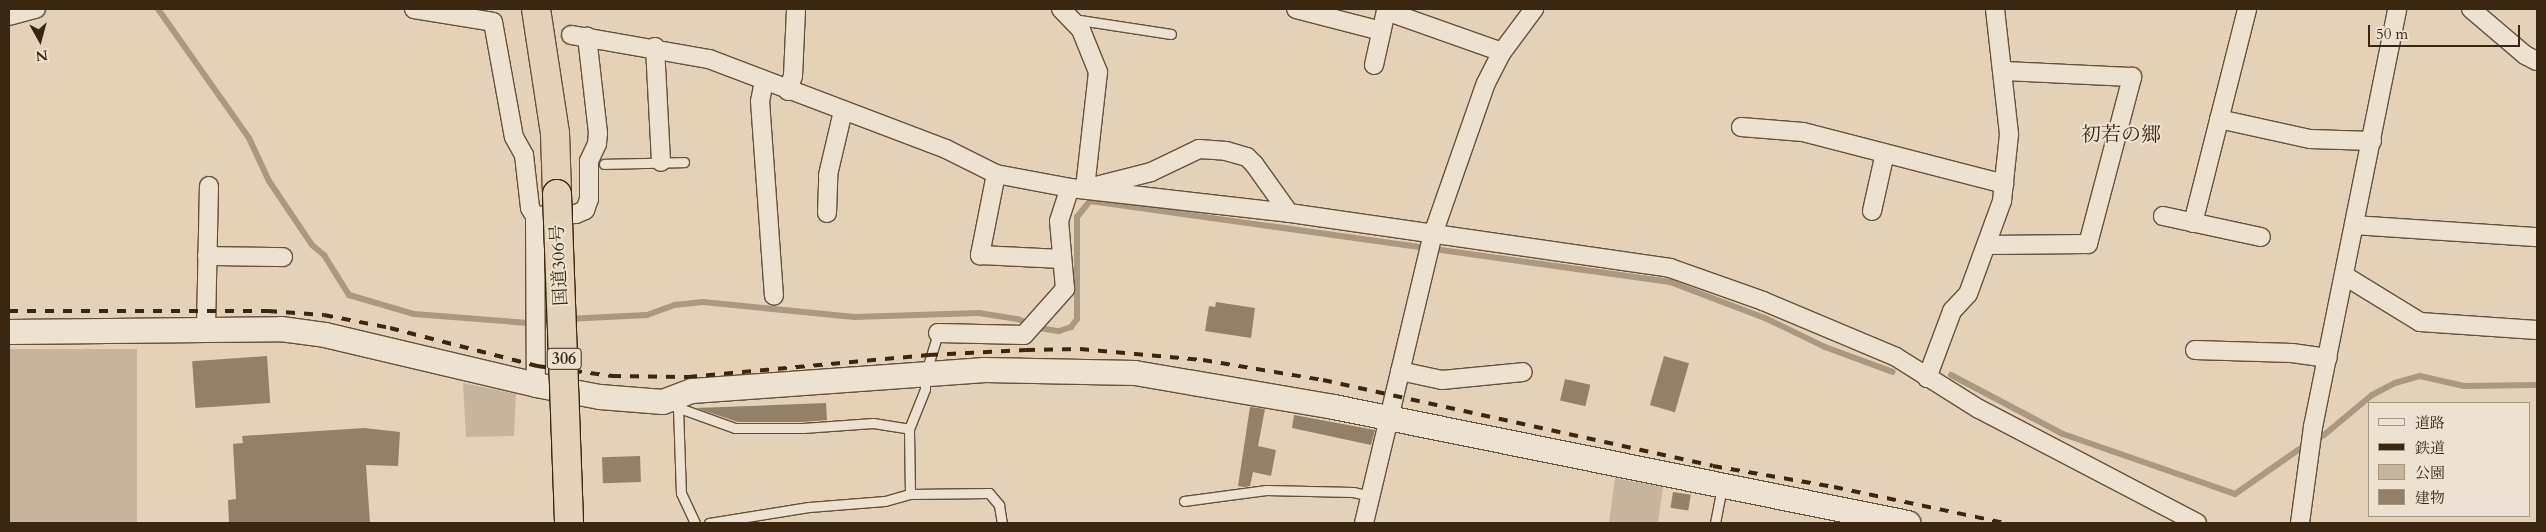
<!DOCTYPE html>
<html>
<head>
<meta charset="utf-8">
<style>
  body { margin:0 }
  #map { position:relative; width:2546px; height:532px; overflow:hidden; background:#e3d2b8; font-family:Cardo,"Noto Serif JP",serif }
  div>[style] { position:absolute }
  .green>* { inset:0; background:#c6b59c; transform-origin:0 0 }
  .stream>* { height:6px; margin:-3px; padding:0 3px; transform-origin:3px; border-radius:3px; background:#aa9880 }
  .building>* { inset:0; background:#928068; transform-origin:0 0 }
  .roads { filter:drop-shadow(1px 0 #64523c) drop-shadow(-1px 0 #64523c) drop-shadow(0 1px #64523c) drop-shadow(0 -1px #64523c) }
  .lane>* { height:9px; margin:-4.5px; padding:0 4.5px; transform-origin:4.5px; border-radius:4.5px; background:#ede2d1 }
  .street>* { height:18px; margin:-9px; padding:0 9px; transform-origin:9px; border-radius:9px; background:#ede2d1 }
  .secondary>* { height:24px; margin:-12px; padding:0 12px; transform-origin:12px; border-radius:12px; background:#ede2d1 }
  .highway>* { height:28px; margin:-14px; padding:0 14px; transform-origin:14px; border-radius:14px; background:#e3d2b8 }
  .rail>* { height:4px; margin-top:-2px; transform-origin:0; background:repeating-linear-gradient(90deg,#3a2712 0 9px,transparent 0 18px) }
  .bridges { filter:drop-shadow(1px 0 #3a2712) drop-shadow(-1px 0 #3a2712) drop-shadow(0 1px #3a2712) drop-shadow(0 -1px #3a2712) }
  .highway-bridge>* { height:28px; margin:-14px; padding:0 14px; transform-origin:14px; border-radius:14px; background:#e3d2b8 }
  span { translate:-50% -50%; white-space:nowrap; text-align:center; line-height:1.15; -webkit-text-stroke:4px #ede2d1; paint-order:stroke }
  .shield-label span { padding:1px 4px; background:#ede2d1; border:1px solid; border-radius:4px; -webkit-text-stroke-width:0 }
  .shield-label { font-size:16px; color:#3a2712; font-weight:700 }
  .street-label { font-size:18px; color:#3a2712 }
  .quarter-label { font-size:20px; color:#3a2712 }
  .frame { position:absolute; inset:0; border:10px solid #3a2712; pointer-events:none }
  .legend { position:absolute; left:2368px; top:402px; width:162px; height:115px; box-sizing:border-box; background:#ede2d1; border:1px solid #a59785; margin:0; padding:6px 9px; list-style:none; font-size:15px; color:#3a2712 }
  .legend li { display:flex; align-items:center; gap:10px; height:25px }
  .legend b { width:25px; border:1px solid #a59785 }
  .north { position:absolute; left:15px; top:15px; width:50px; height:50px; -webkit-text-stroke:4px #ede2d1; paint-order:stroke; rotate:173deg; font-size:14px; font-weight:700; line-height:20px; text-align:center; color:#3a2712 }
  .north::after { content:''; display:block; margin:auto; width:18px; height:22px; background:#3a2712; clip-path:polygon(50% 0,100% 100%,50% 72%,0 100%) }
  .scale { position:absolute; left:2368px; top:25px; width:152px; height:22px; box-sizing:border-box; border:2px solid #3a2712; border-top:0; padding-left:6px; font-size:15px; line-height:18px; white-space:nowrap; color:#3a2712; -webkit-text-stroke:4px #ede2d1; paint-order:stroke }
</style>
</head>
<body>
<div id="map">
  <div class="green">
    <div style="left:9px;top:349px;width:128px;height:174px"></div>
    <div style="clip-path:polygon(463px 383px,516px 394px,514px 436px,466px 437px)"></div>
    <div style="clip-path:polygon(1615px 478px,1663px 487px,1658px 523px,1609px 523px)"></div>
  </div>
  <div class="stream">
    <div style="left:158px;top:9px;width:158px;rotate:54.8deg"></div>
    <div style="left:249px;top:138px;width:47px;rotate:65.1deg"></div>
    <div style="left:269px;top:181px;width:77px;rotate:56.1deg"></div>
    <div style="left:312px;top:245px;width:16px;rotate:40deg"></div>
    <div style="left:324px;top:255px;width:47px;rotate:58deg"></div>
    <div style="left:349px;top:295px;width:68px;rotate:16.3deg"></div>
    <div style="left:414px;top:314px;width:115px;rotate:4.5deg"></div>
    <div style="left:529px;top:323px;width:26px;rotate:-7deg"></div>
    <div style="left:567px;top:319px;width:80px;rotate:-2.9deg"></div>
    <div style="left:647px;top:315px;width:30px;rotate:-20deg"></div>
    <div style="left:675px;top:305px;width:28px;rotate:-6deg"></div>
    <div style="left:703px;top:302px;width:152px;rotate:5.7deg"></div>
    <div style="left:854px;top:317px;width:125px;rotate:-1.8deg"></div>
    <div style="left:979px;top:313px;width:39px;rotate:9deg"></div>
    <div style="left:1018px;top:319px;width:23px;rotate:23deg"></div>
    <div style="left:1039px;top:328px;width:20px;rotate:9deg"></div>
    <div style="left:1059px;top:331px;width:13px;rotate:-18deg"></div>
    <div style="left:1071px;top:327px;width:10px;rotate:-53deg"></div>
    <div style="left:1077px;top:319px;width:102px;rotate:-90deg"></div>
    <div style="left:1077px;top:217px;width:21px;rotate:-51deg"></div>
    <div style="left:1090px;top:201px;width:586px;rotate:7.95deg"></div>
    <div style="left:1670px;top:282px;width:102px;rotate:20.8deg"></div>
    <div style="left:1765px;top:318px;width:67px;rotate:25.8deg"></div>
    <div style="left:1825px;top:347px;width:72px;rotate:20.2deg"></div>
    <div style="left:1951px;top:375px;width:127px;rotate:27.8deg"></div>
    <div style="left:2063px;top:434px;width:182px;rotate:19.2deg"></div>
    <div style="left:2235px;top:494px;width:77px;rotate:-34.9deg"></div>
    <div style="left:2298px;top:450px;width:30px;rotate:-30deg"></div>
    <div style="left:2324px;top:435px;width:62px;rotate:-39.8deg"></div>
    <div style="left:2372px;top:395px;width:26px;rotate:-28deg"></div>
    <div style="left:2395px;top:383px;width:26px;rotate:-16deg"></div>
    <div style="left:2420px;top:376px;width:45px;rotate:12.8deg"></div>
    <div style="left:2464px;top:386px;width:73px;rotate:-0.8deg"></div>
  </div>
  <div class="building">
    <div style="clip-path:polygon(1216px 302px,1255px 308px,1251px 338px,1205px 331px,1209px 306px,1215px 307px)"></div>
    <div style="left:267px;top:356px;width:47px;height:75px;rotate:86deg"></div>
    <div style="left:1664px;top:356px;width:26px;height:51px;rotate:16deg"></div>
    <div style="left:1565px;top:379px;width:26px;height:22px;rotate:13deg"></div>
    <div style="clip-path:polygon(826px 403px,827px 420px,803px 422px,738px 422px,696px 408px)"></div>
    <div style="clip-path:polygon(1250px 407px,1265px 409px,1258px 446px,1276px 450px,1271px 476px,1253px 472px,1250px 486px,1244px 487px,1238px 486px)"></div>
    <div style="clip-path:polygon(1294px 415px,1375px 430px,1371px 445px,1292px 428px)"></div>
    <div style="clip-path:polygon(364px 428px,400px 432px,398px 466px,366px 465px,370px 523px,229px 523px,228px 500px,236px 499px,233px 444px,243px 443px,242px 436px)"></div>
    <div style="left:640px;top:456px;width:26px;height:38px;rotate:88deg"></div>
    <div style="left:1673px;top:492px;width:18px;height:16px;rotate:9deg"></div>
  </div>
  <div class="roads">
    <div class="lane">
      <div style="left:1073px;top:19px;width:99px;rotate:8.7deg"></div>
      <div style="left:604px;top:164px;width:80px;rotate:-1.4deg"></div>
      <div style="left:668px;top:404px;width:71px;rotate:19.7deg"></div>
      <div style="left:735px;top:428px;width:68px"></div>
      <div style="left:803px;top:428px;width:70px;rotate:-4.1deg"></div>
      <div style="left:873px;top:423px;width:36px;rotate:9deg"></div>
      <div style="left:678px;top:408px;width:85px;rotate:88deg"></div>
      <div style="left:681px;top:493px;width:33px;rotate:65deg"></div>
      <div style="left:910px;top:494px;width:79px;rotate:-0.7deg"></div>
      <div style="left:989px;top:493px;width:16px;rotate:50deg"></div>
      <div style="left:999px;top:505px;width:18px;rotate:81deg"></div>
      <div style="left:1184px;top:501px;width:83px;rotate:-7.6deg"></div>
      <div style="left:1266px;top:490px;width:87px;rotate:1.3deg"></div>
      <div style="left:1353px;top:492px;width:17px;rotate:13deg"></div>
      <div style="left:709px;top:523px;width:101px;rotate:-9.1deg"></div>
      <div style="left:809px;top:507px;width:76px;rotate:-4.5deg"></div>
      <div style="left:885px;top:501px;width:26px;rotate:-16deg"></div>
      <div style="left:910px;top:494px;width:65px;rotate:-90.9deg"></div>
      <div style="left:909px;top:429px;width:43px;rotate:-68.2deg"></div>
      <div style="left:925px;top:389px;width:14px;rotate:-90deg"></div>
      <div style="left:925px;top:375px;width:44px;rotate:-72.8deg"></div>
      <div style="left:1715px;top:523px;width:37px;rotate:-79deg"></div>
    </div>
    <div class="street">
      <div style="left:414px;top:9px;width:80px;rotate:9.3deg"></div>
      <div style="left:493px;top:22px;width:117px;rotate:79.7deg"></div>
      <div style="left:514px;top:137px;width:21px;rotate:61deg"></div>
      <div style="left:524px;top:155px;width:53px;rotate:83.5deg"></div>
      <div style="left:530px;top:208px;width:9px;rotate:58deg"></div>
      <div style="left:535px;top:216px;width:41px;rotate:-2.8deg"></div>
      <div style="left:576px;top:214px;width:10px;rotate:-24deg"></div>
      <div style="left:585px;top:210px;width:12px;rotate:-70deg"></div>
      <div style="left:589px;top:199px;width:38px;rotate:-90deg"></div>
      <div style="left:589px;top:161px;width:19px;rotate:-65deg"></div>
      <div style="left:597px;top:144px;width:11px;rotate:-85deg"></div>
      <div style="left:598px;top:133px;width:97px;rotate:-96.5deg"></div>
      <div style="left:1061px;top:9px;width:29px;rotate:46deg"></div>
      <div style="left:1081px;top:30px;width:45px;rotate:68deg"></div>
      <div style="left:1098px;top:72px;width:117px;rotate:96.4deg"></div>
      <div style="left:1296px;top:9px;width:88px;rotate:14.5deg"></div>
      <div style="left:2471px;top:9px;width:71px;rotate:40.4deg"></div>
      <div style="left:2525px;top:55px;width:13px;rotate:27deg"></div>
      <div style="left:9px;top:16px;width:28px;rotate:-15deg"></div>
      <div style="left:571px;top:35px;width:140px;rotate:9.9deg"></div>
      <div style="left:709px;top:59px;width:254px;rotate:20.8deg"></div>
      <div style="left:946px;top:149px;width:56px;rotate:26.6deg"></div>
      <div style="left:996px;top:174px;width:75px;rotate:10.7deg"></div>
      <div style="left:1070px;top:188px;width:220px;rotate:6.5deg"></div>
      <div style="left:1289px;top:213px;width:385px;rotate:8.2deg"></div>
      <div style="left:1670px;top:268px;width:99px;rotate:19.5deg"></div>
      <div style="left:1763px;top:301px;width:144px;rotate:22.8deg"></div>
      <div style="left:1896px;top:357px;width:98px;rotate:32.1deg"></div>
      <div style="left:1979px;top:409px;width:246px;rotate:27.6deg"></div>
      <div style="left:655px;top:47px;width:115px;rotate:87deg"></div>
      <div style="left:1374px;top:65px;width:55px;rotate:-77.5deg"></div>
      <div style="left:1386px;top:11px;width:123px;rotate:19.5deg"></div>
      <div style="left:764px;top:81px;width:20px;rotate:101deg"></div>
      <div style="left:760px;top:101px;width:195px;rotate:85.9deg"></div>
      <div style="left:788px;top:91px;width:16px;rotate:-72deg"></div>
      <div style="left:793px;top:76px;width:67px;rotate:-87.4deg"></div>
      <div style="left:2219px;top:119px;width:93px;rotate:12.4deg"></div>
      <div style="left:2310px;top:139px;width:62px;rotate:1.8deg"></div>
      <div style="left:1741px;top:127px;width:62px;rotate:4.6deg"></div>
      <div style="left:1803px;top:132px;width:208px;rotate:14.5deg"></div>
      <div style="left:996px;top:174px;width:83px;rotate:101.2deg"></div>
      <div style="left:980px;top:255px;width:82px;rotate:2.8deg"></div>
      <div style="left:1096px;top:186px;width:57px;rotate:-14.3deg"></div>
      <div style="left:1151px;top:172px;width:53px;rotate:-25.6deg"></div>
      <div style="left:1199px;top:149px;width:27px;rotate:4deg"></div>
      <div style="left:1226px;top:151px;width:22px;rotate:16deg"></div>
      <div style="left:1247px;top:157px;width:10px;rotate:45deg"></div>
      <div style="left:1254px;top:164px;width:60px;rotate:54.5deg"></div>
      <div style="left:1872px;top:211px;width:59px;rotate:-77.4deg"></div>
      <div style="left:827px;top:213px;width:38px;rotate:-88deg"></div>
      <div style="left:828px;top:175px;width:66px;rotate:-76.8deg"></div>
      <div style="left:535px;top:216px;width:169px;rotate:89.7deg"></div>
      <div style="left:2163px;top:216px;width:100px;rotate:12.1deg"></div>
      <div style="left:2193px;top:223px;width:221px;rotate:-75.8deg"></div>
      <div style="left:2355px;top:225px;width:182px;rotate:3.8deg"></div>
      <div style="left:1987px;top:245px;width:101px;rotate:-0.6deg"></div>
      <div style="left:2088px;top:244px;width:173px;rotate:-75.2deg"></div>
      <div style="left:2132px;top:77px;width:129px;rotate:-177.3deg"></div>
      <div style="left:207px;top:256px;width:76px;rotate:0.8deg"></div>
      <div style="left:2345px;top:276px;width:88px;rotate:31.5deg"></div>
      <div style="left:2420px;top:322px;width:117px;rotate:3.9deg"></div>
      <div style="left:206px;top:328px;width:142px;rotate:-88.8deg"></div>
      <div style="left:938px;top:333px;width:86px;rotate:1.3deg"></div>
      <div style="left:1024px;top:335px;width:62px;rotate:-48.3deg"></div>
      <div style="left:1065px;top:289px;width:68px;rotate:-95deg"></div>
      <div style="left:1059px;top:221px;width:35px;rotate:-72deg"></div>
      <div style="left:2195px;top:350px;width:97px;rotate:1.8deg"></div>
      <div style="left:2292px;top:353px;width:36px;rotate:8deg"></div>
      <div style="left:1400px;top:371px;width:43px;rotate:12.1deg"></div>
      <div style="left:1442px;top:380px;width:81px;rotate:-5.6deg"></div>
      <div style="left:1927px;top:378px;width:72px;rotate:-69.5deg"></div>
      <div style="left:1952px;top:311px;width:23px;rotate:-47deg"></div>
      <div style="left:1968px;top:294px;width:99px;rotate:-69.9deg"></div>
      <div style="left:2002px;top:201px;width:67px;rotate:-84deg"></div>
      <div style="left:2009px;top:134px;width:126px;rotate:-96.4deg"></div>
      <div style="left:1364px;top:523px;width:297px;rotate:-76.6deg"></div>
      <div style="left:1433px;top:234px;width:160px;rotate:-70.7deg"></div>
      <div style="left:1486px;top:83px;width:35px;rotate:-63deg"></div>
      <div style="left:1502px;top:52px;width:54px;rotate:-53.3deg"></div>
      <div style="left:2300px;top:523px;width:97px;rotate:-82.3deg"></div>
      <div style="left:2313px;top:427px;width:426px;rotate:-78.6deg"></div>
    </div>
    <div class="secondary">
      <div style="left:9px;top:332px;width:272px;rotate:-0.6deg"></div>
      <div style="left:281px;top:329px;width:44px;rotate:7.8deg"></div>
      <div style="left:325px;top:335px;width:217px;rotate:13.3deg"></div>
      <div style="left:536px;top:385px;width:65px;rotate:10.6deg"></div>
      <div style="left:600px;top:397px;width:63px;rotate:4.5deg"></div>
      <div style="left:663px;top:402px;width:31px;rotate:-21deg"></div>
      <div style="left:692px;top:391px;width:294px;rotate:-4.1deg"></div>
      <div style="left:985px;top:370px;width:150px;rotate:1.1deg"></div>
      <div style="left:1135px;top:373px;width:202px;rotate:9.7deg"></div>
      <div style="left:1334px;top:407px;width:586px;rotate:11.43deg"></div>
    </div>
    <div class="highway">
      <div style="left:536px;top:9px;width:125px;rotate:81.3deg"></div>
      <div style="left:555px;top:133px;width:61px;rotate:88.1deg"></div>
    </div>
  </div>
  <div class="rail">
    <div style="left:9px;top:311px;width:259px"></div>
    <div style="left:268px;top:311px;width:56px;rotate:4.1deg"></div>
    <div style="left:324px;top:315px;width:67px;rotate:11.1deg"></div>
    <div style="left:390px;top:328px;width:152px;rotate:14.5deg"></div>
    <div style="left:537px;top:366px;width:76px;rotate:7.6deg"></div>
    <div style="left:612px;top:376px;width:76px;rotate:0.8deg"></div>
    <div style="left:688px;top:377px;width:242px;rotate:-5.2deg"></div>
    <div style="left:929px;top:355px;width:97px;rotate:-3deg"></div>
    <div style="left:1026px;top:350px;width:54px;rotate:-1.1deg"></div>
    <div style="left:1080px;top:349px;width:123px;rotate:5.1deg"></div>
    <div style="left:1203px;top:360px;width:122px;rotate:9.5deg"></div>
    <div style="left:1323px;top:380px;width:399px;rotate:12.4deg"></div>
    <div style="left:1713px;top:466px;width:123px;rotate:9.8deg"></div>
    <div style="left:1834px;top:487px;width:175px;rotate:11.9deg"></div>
  </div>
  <div class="bridges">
    <div class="highway-bridge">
      <div style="left:557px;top:194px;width:329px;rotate:87.9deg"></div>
    </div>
  </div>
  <div class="shield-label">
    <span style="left:564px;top:359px">306</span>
  </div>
  <div class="street-label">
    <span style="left:560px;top:265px;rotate:-93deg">国道306号</span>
  </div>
  <div class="quarter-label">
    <span style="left:2121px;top:134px">初若の郷</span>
  </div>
  <div class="frame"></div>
  <ul class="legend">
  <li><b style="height:6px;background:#ede2d1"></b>道路</li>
  <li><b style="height:6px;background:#3a2712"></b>鉄道</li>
  <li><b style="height:14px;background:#c6b59c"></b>公園</li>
  <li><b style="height:14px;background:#928068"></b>建物</li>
  </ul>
  <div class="north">N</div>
  <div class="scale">50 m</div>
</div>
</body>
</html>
